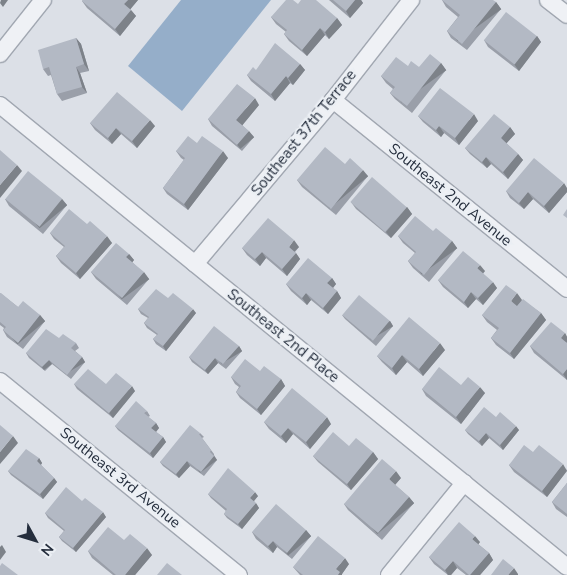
<!DOCTYPE html>
<html>
<head>
<meta charset="utf-8">
<style>
  body { margin:0 }
  #map { position:relative; width:567px; height:575px; overflow:hidden; background:#dce0e7; font-family:"Nunito Sans",sans-serif }
  div>[style] { position:absolute }
  .water>* { inset:0; background:#95aec9 }
  .roads { filter:drop-shadow(1px 0 #a1a7b1) drop-shadow(-1px 0 #a1a7b1) drop-shadow(0 1px #a1a7b1) drop-shadow(0 -1px #a1a7b1) }
  .minor>* { height:16px; margin:-8px; padding:0 8px; transform-origin:8px; border-radius:8px; background:#eff1f5 }
  .wall>* { inset:0; background:#9a9fa9 }
  .shaded-wall>* { inset:0; background:#7d8289; transform-origin:0 0 }
  .building>* { inset:0; background:#b3b9c4; transform-origin:0 0 }
  span { translate:-50% -50%; white-space:nowrap; text-align:center; line-height:1.15; -webkit-text-stroke:4.5px #ebeff4; paint-order:stroke }
  .street-label { font-size:15px; color:#252e3d }
  .north { position:absolute; left:10px; top:515px; width:50px; height:50px; -webkit-text-stroke:4px #ebeff4; paint-order:stroke; rotate:129deg; font-size:14px; font-weight:700; line-height:20px; text-align:center; color:#252e3d }
  .north::after { content:''; display:block; margin:auto; width:18px; height:22px; background:#252e3d; clip-path:polygon(50% 0,100% 100%,50% 72%,0 100%) }
</style>
</head>
<body>
<div id="map">
  <div class="water">
    <div style="clip-path:polygon(181px 0,271px 0,182px 111px,128px 66px)"></div>
  </div>
  <div class="roads">
    <div class="minor">
      <div style="left:548px;top:0;width:24px;rotate:38deg"></div>
      <div style="left:0;top:54px;width:69px;rotate:-51.5deg"></div>
      <div style="left:333px;top:100px;width:301px;rotate:38.9deg"></div>
      <div style="left:0;top:105px;width:731px;rotate:39.17deg"></div>
      <div style="left:195px;top:264px;width:214px;rotate:-49.9deg"></div>
      <div style="left:333px;top:100px;width:127px;rotate:-52deg"></div>
      <div style="left:0;top:381px;width:308px;rotate:39.1deg"></div>
      <div style="left:389px;top:575px;width:119px;rotate:-50.8deg"></div>
    </div>
  </div>
  <div class="wall">
    <div style="clip-path:polygon(83px 0,138px 0,130px 9px,136px 16px,120px 36px,87px 8px,82px 1px)"></div>
    <div style="clip-path:polygon(329px 0,361px 0,363px 3px,350px 18px)"></div>
    <div style="clip-path:polygon(442px 0,496px 2px,501px 9px,467px 50px,451px 38px,447px 31px,458px 17px,446px 7px)"></div>
    <div style="clip-path:polygon(298px 4px,337px 18px,342px 25px,329px 39px,325px 35px,307px 56px,289px 41px,284px 34px,286px 32px,276px 24px,271px 17px)"></div>
    <div style="clip-path:polygon(537px 36px,541px 42px,519px 71px,488px 47px,484px 40px)"></div>
    <div style="clip-path:polygon(76px 38px,81px 44px,89px 71px,80px 73px,87px 93px,62px 101px,57px 94px,51px 75px,48px 76px,43px 69px)"></div>
    <div style="clip-path:polygon(441px 63px,446px 70px,412px 113px,395px 99px,390px 93px,393px 89px,386px 83px,381px 76px,408px 66px,419px 67px)"></div>
    <div style="clip-path:polygon(300px 64px,305px 70px,293px 85px,290px 83px,275px 101px,251px 81px,247px 75px,256px 70px)"></div>
    <div style="clip-path:polygon(259px 105px,242px 125px,254px 137px,242px 151px,212px 126px,208px 119px)"></div>
    <div style="clip-path:polygon(418px 116px,478px 121px,459px 145px,444px 133px,441px 137px,423px 122px)"></div>
    <div style="clip-path:polygon(90px 123px,155px 126px,137px 148px,121px 134px,112px 144px,95px 130px)"></div>
    <div style="clip-path:polygon(510px 127px,515px 134px,506px 143px,518px 154px,523px 160px,508px 179px,491px 164px,487px 168px,470px 154px,465px 148px)"></div>
    <div style="clip-path:polygon(197px 143px,228px 158px,188px 210px,167px 194px,163px 188px,184px 160px,181px 158px,176px 151px)"></div>
    <div style="clip-path:polygon(345px 164px,368px 176px,336px 215px,302px 187px,297px 180px)"></div>
    <div style="clip-path:polygon(567px 188px,567px 192px,549px 213px,533px 199px,524px 209px,510px 198px,506px 191px)"></div>
    <div style="clip-path:polygon(5px 199px,62px 199px,67px 205px,43px 234px,9px 206px)"></div>
    <div style="clip-path:polygon(351px 202px,407px 207px,412px 214px,391px 238px,356px 209px)"></div>
    <div style="clip-path:polygon(87px 224px,112px 243px,80px 279px,61px 263px,56px 256px,64px 247px,54px 239px,50px 233px)"></div>
    <div style="clip-path:polygon(433px 231px,452px 241px,457px 248px,429px 282px,413px 268px,408px 261px,415px 253px,403px 243px,398px 236px)"></div>
    <div style="clip-path:polygon(299px 247px,295px 252px,300px 259px,287px 276px,266px 258px,260px 266px,247px 255px,242px 248px)"></div>
    <div style="clip-path:polygon(129px 254px,134px 260px,132px 262px,149px 279px,127px 305px,96px 279px,91px 272px)"></div>
    <div style="clip-path:polygon(485px 271px,483px 274px,497px 288px,483px 305px,476px 299px,468px 308px,443px 287px,438px 280px)"></div>
    <div style="clip-path:polygon(332px 278px,336px 284px,333px 288px,337px 291px,341px 298px,328px 314px,311px 300px,307px 305px,291px 291px,286px 284px)"></div>
    <div style="clip-path:polygon(0 293px,18px 307px,40px 315px,45px 321px,23px 349px,7px 337px,3px 330px,4px 328px,0 325px)"></div>
    <div style="clip-path:polygon(168px 298px,196px 313px,166px 351px,156px 344px,153px 339px,157px 335px,147px 328px,144px 323px,148px 318px,141px 314px,138px 309px)"></div>
    <div style="clip-path:polygon(522px 300px,541px 313px,546px 320px,514px 359px,496px 345px,491px 338px,497px 330px,487px 322px,482px 315px)"></div>
    <div style="clip-path:polygon(342px 315px,390px 321px,393px 326px,376px 346px,345px 319px)"></div>
    <div style="clip-path:polygon(565px 333px,567px 337px,567px 380px,534px 353px,530px 346px)"></div>
    <div style="clip-path:polygon(59px 338px,76px 343px,79px 348px,75px 351px,82px 357px,85px 362px,71px 379px,52px 364px,45px 371px,29px 358px,26px 353px)"></div>
    <div style="clip-path:polygon(239px 346px,242px 351px,226px 369px,218px 363px,208px 374px,192px 362px,189px 357px)"></div>
    <div style="clip-path:polygon(445px 350px,423px 376px,407px 362px,396px 375px,382px 362px,377px 356px)"></div>
    <div style="clip-path:polygon(260px 371px,281px 379px,285px 386px,261px 415px,240px 398px,236px 392px,239px 387px,235px 384px,231px 377px)"></div>
    <div style="clip-path:polygon(74px 384px,106px 384px,135px 391px,113px 418px,77px 389px)"></div>
    <div style="clip-path:polygon(461px 385px,485px 393px,461px 424px,426px 396px,422px 389px)"></div>
    <div style="clip-path:polygon(147px 411px,150px 416px,148px 417px,156px 423px,159px 428px,156px 432px,163px 437px,166px 442px,153px 458px,118px 430px,115px 426px)"></div>
    <div style="clip-path:polygon(496px 417px,519px 430px,503px 450px,489px 438px,482px 446px,468px 434px,465px 430px)"></div>
    <div style="clip-path:polygon(264px 422px,331px 424px,310px 449px,293px 434px,286px 443px,269px 429px)"></div>
    <div style="clip-path:polygon(200px 433px,204px 437px,202px 438px,214px 454px,214px 455px,217px 460px,204px 476px,190px 466px,179px 478px,163px 466px,160px 462px)"></div>
    <div style="clip-path:polygon(349px 446px,373px 452px,378px 459px,351px 490px,318px 462px,313px 456px)"></div>
    <div style="clip-path:polygon(533px 452px,567px 470px,547px 497px,514px 472px,509px 465px)"></div>
    <div style="clip-path:polygon(39px 458px,42px 463px,41px 465px,54px 478px,57px 482px,43px 499px,11px 475px,8px 471px)"></div>
    <div style="clip-path:polygon(401px 478px,395px 485px,409px 497px,414px 503px,382px 540px,348px 510px,344px 504px)"></div>
    <div style="clip-path:polygon(567px 483px,567px 517px,556px 509px,552px 502px)"></div>
    <div style="clip-path:polygon(208px 494px,258px 496px,254px 501px,259px 508px,242px 529px,227px 518px,224px 514px,226px 511px,211px 498px)"></div>
    <div style="clip-path:polygon(82px 501px,106px 517px,76px 552px,62px 541px,59px 537px,64px 531px,48px 518px,45px 513px)"></div>
    <div style="clip-path:polygon(306px 530px,311px 536px,292px 559px,277px 547px,273px 553px,256px 539px,252px 532px)"></div>
    <div style="clip-path:polygon(124px 540px,152px 555px,135px 575px,113px 575px,92px 558px,88px 551px)"></div>
    <div style="clip-path:polygon(480px 542px,478px 544px,489px 553px,493px 560px,480px 575px,466px 575px,457px 568px,451px 575px,448px 575px,434px 564px,429px 557px)"></div>
    <div style="clip-path:polygon(349px 564px,342px 574px,342px 575px,300px 575px,293px 567px)"></div>
  </div>
  <div class="shaded-wall">
    <div style="clip-path:polygon(1px 0,8px 0,3px 7px,0 3px)"></div>
    <div style="clip-path:polygon(128px 0,138px 0,129px 11px,124px 4px)"></div>
    <div style="clip-path:polygon(355px 0,361px 0,363px 3px,350px 18px,346px 11px)"></div>
    <div style="left:496px;top:2px;width:9px;height:54px;rotate:54deg"></div>
    <div style="clip-path:polygon(131px 10px,136px 16px,120px 36px,115px 29px)"></div>
    <div style="clip-path:polygon(337px 18px,342px 25px,329px 39px,325px 32px)"></div>
    <div style="clip-path:polygon(320px 28px,325px 35px,307px 56px,302px 50px)"></div>
    <div style="clip-path:polygon(537px 36px,541px 42px,519px 71px,514px 64px)"></div>
    <div style="clip-path:polygon(76px 38px,81px 44px,89px 71px,84px 64px)"></div>
    <div style="left:441px;top:63px;width:9px;height:55px;rotate:54deg"></div>
    <div style="clip-path:polygon(300px 64px,305px 70px,293px 85px,288px 78px)"></div>
    <div style="clip-path:polygon(76px 67px,80px 73px,87px 93px,82px 87px)"></div>
    <div style="clip-path:polygon(286px 76px,290px 83px,275px 101px,271px 94px)"></div>
    <div style="clip-path:polygon(255px 98px,259px 105px,241px 127px,236px 120px)"></div>
    <div style="clip-path:polygon(474px 114px,478px 121px,459px 145px,455px 138px)"></div>
    <div style="clip-path:polygon(150px 120px,155px 126px,137px 148px,132px 141px)"></div>
    <div style="clip-path:polygon(439px 126px,444px 133px,441px 137px,436px 130px)"></div>
    <div style="clip-path:polygon(510px 127px,515px 134px,505px 145px,501px 138px)"></div>
    <div style="clip-path:polygon(116px 128px,121px 134px,112px 144px,108px 138px)"></div>
    <div style="left:249px;top:131px;width:8px;height:18px;rotate:50deg"></div>
    <div style="clip-path:polygon(223px 151px,228px 158px,188px 210px,184px 204px)"></div>
    <div style="clip-path:polygon(518px 154px,523px 160px,508px 179px,503px 172px)"></div>
    <div style="clip-path:polygon(486px 157px,491px 164px,487px 168px,482px 162px)"></div>
    <div style="clip-path:polygon(17px 165px,22px 171px,0 198px,0 185px)"></div>
    <div style="left:363px;top:170px;width:8px;height:50px;rotate:50deg"></div>
    <div style="clip-path:polygon(564px 183px,567px 188px,567px 192px,549px 213px,544px 206px)"></div>
    <div style="clip-path:polygon(528px 192px,533px 199px,524px 209px,519px 203px)"></div>
    <div style="left:62px;top:199px;width:8px;height:36px;rotate:50deg"></div>
    <div style="clip-path:polygon(407px 207px,412px 214px,391px 238px,386px 232px)"></div>
    <div style="clip-path:polygon(107px 236px,112px 243px,80px 279px,76px 273px)"></div>
    <div style="clip-path:polygon(294px 240px,299px 247px,293px 253px,289px 247px)"></div>
    <div style="left:452px;top:241px;width:9px;height:44px;rotate:54deg"></div>
    <div style="clip-path:polygon(262px 252px,266px 258px,260px 266px,255px 259px)"></div>
    <div style="clip-path:polygon(296px 253px,300px 259px,287px 276px,282px 269px)"></div>
    <div style="clip-path:polygon(129px 254px,134px 260px,131px 264px,126px 257px)"></div>
    <div style="clip-path:polygon(480px 265px,485px 271px,481px 275px,477px 268px)"></div>
    <div style="left:144px;top:272px;width:9px;height:34px;rotate:54deg"></div>
    <div style="clip-path:polygon(332px 278px,336px 284px,332px 289px,327px 283px)"></div>
    <div style="clip-path:polygon(493px 282px,497px 288px,483px 305px,478px 298px)"></div>
    <div style="clip-path:polygon(337px 291px,341px 298px,328px 314px,323px 308px)"></div>
    <div style="clip-path:polygon(471px 292px,476px 299px,468px 308px,464px 302px)"></div>
    <div style="clip-path:polygon(306px 293px,311px 300px,307px 305px,302px 298px)"></div>
    <div style="clip-path:polygon(517px 293px,522px 300px,516px 308px,511px 301px)"></div>
    <div style="clip-path:polygon(193px 309px,196px 313px,166px 351px,163px 346px)"></div>
    <div style="clip-path:polygon(541px 313px,546px 320px,514px 359px,510px 353px)"></div>
    <div style="left:40px;top:315px;width:8px;height:36px;rotate:50deg"></div>
    <div style="left:390px;top:321px;width:6px;height:26px;rotate:59deg"></div>
    <div style="clip-path:polygon(565px 333px,567px 337px,567px 342px,565px 344px,561px 338px)"></div>
    <div style="clip-path:polygon(440px 343px,445px 350px,423px 376px,419px 369px)"></div>
    <div style="left:239px;top:346px;width:6px;height:24px;rotate:59deg"></div>
    <div style="clip-path:polygon(402px 355px,407px 362px,396px 375px,392px 368px)"></div>
    <div style="left:82px;top:357px;width:6px;height:23px;rotate:59deg"></div>
    <div style="clip-path:polygon(215px 358px,218px 363px,208px 374px,205px 370px)"></div>
    <div style="left:49px;top:360px;width:5px;height:10px;rotate:53deg"></div>
    <div style="clip-path:polygon(567px 369px,567px 380px,563px 374px)"></div>
    <div style="clip-path:polygon(281px 379px,285px 386px,261px 415px,257px 409px)"></div>
    <div style="clip-path:polygon(132px 386px,135px 391px,113px 418px,109px 413px)"></div>
    <div style="clip-path:polygon(480px 387px,485px 393px,461px 424px,456px 417px)"></div>
    <div style="clip-path:polygon(327px 417px,331px 424px,310px 449px,306px 442px)"></div>
    <div style="clip-path:polygon(156px 423px,159px 428px,155px 433px,151px 428px)"></div>
    <div style="clip-path:polygon(516px 426px,519px 430px,503px 450px,500px 445px)"></div>
    <div style="clip-path:polygon(288px 428px,293px 434px,286px 443px,281px 436px)"></div>
    <div style="clip-path:polygon(486px 433px,489px 438px,482px 446px,479px 441px)"></div>
    <div style="clip-path:polygon(13px 436px,18px 443px,0 464px,0 452px)"></div>
    <div style="clip-path:polygon(163px 437px,166px 442px,153px 458px,150px 453px)"></div>
    <div style="clip-path:polygon(373px 452px,378px 459px,351px 490px,347px 484px)"></div>
    <div style="left:214px;top:456px;width:5px;height:21px;rotate:53deg"></div>
    <div style="clip-path:polygon(39px 458px,42px 463px,40px 466px,37px 461px)"></div>
    <div style="clip-path:polygon(187px 461px,190px 466px,179px 478px,176px 474px)"></div>
    <div style="clip-path:polygon(563px 464px,567px 471px,547px 497px,542px 491px)"></div>
    <div style="clip-path:polygon(396px 471px,401px 478px,394px 486px,389px 479px)"></div>
    <div style="clip-path:polygon(54px 478px,57px 482px,43px 499px,40px 494px)"></div>
    <div style="clip-path:polygon(255px 492px,258px 496px,253px 502px,250px 498px)"></div>
    <div style="left:409px;top:497px;width:8px;height:48px;rotate:50deg"></div>
    <div style="clip-path:polygon(256px 503px,259px 508px,242px 529px,238px 524px)"></div>
    <div style="clip-path:polygon(103px 512px,106px 517px,76px 552px,73px 548px)"></div>
    <div style="left:306px;top:530px;width:8px;height:30px;rotate:50deg"></div>
    <div style="clip-path:polygon(475px 536px,480px 542px,477px 546px,472px 539px)"></div>
    <div style="clip-path:polygon(273px 541px,277px 547px,273px 553px,268px 546px)"></div>
    <div style="clip-path:polygon(2px 545px,6px 552px,0 560px,0 547px)"></div>
    <div style="clip-path:polygon(147px 548px,152px 555px,135px 575px,125px 575px)"></div>
    <div style="clip-path:polygon(489px 553px,493px 560px,480px 575px,470px 575px)"></div>
    <div style="clip-path:polygon(345px 558px,349px 564px,342px 574px,342px 575px,338px 575px,336px 569px)"></div>
    <div style="clip-path:polygon(453px 561px,457px 568px,451px 575px,448px 575px,445px 570px)"></div>
    <div style="clip-path:polygon(514px 568px,518px 574px,518px 575px,508px 575px)"></div>
  </div>
  <div class="building">
    <div style="clip-path:polygon(83px 0,128px 0,124px 4px,131px 10px,115px 29px,82px 1px)"></div>
    <div style="clip-path:polygon(286px 0,293px 0,298px 4px,301px 0,316px 0,337px 18px,325px 32px,320px 28px,302px 50px,284px 34px,287px 30px,271px 17px)"></div>
    <div style="clip-path:polygon(333px 0,355px 0,346px 11px)"></div>
    <div style="clip-path:polygon(442px 0,493px 0,496px 2px,462px 44px,447px 31px,460px 15px)"></div>
    <div style="left:506px;top:12px;width:39px;height:36px;rotate:38deg"></div>
    <div style="clip-path:polygon(76px 38px,84px 64px,76px 67px,82px 87px,57px 94px,49px 67px,43px 69px,38px 50px)"></div>
    <div style="clip-path:polygon(275px 43px,300px 64px,288px 78px,286px 76px,271px 94px,247px 75px,253px 67px,256px 70px)"></div>
    <div style="clip-path:polygon(430px 54px,441px 63px,407px 106px,390px 93px,395px 87px,381px 76px,396px 57px,408px 66px,411px 61px,419px 67px)"></div>
    <div style="clip-path:polygon(237px 84px,255px 98px,236px 120px,249px 131px,237px 145px,208px 119px)"></div>
    <div style="clip-path:polygon(440px 88px,474px 114px,455px 138px,439px 126px,436px 130px,418px 116px)"></div>
    <div style="clip-path:polygon(117px 92px,150px 120px,132px 141px,116px 128px,108px 138px,90px 123px)"></div>
    <div style="clip-path:polygon(494px 114px,510px 127px,501px 138px,518px 154px,503px 172px,486px 157px,482px 162px,465px 148px)"></div>
    <div style="clip-path:polygon(188px 136px,197px 143px,202px 136px,223px 151px,184px 204px,163px 188px,185px 158px,176px 151px)"></div>
    <div style="clip-path:polygon(325px 147px,345px 164px,350px 158px,363px 170px,331px 209px,297px 180px)"></div>
    <div style="clip-path:polygon(0 150px,17px 165px,0 185px)"></div>
    <div style="clip-path:polygon(534px 158px,564px 183px,544px 206px,528px 192px,519px 203px,506px 191px)"></div>
    <div style="left:28px;top:171px;width:44px;height:36px;rotate:39deg"></div>
    <div style="left:372px;top:177px;width:46px;height:33px;rotate:41deg"></div>
    <div style="clip-path:polygon(69px 209px,87px 224px,90px 221px,107px 236px,76px 273px,56px 256px,65px 246px,50px 233px)"></div>
    <div style="clip-path:polygon(567px 209px,567px 218px,563px 215px)"></div>
    <div style="clip-path:polygon(415px 216px,433px 231px,436px 228px,452px 241px,424px 275px,408px 261px,416px 252px,398px 236px)"></div>
    <div style="clip-path:polygon(268px 218px,294px 240px,289px 247px,296px 253px,282px 269px,262px 252px,255px 259px,242px 248px)"></div>
    <div style="clip-path:polygon(116px 243px,129px 254px,126px 257px,144px 272px,122px 298px,91px 272px)"></div>
    <div style="clip-path:polygon(463px 251px,480px 265px,477px 268px,493px 282px,478px 298px,471px 292px,464px 302px,438px 280px)"></div>
    <div style="clip-path:polygon(308px 258px,332px 278px,327px 283px,337px 291px,323px 308px,306px 293px,302px 298px,286px 284px)"></div>
    <div style="clip-path:polygon(506px 285px,517px 293px,511px 301px,517px 306px,523px 299px,541px 313px,510px 353px,491px 338px,499px 328px,482px 315px)"></div>
    <div style="clip-path:polygon(156px 289px,168px 298px,173px 293px,193px 309px,163px 346px,153px 339px,158px 334px,144px 323px,149px 317px,138px 309px)"></div>
    <div style="clip-path:polygon(0 293px,1px 293px,18px 307px,23px 301px,40px 315px,18px 343px,3px 330px,6px 327px,0 322px)"></div>
    <div style="left:359px;top:295px;width:40px;height:26px;rotate:40deg"></div>
    <div style="clip-path:polygon(409px 317px,440px 343px,419px 369px,402px 355px,392px 368px,377px 356px)"></div>
    <div style="clip-path:polygon(551px 322px,565px 333px,561px 338px,567px 343px,567px 369px,563px 374px,530px 346px)"></div>
    <div style="clip-path:polygon(214px 326px,239px 346px,223px 364px,215px 358px,205px 370px,189px 357px)"></div>
    <div style="clip-path:polygon(46px 329px,59px 338px,63px 334px,76px 343px,71px 348px,82px 357px,67px 375px,49px 360px,42px 367px,26px 353px)"></div>
    <div style="clip-path:polygon(245px 359px,260px 371px,264px 366px,281px 379px,257px 409px,236px 392px,241px 386px,231px 377px)"></div>
    <div style="clip-path:polygon(439px 367px,461px 385px,468px 377px,480px 387px,456px 417px,422px 389px)"></div>
    <div style="clip-path:polygon(88px 369px,106px 384px,116px 373px,132px 386px,109px 413px,74px 384px)"></div>
    <div style="clip-path:polygon(292px 388px,327px 417px,306px 442px,288px 428px,281px 436px,264px 422px)"></div>
    <div style="clip-path:polygon(136px 401px,147px 411px,144px 413px,156px 423px,151px 428px,163px 437px,150px 453px,115px 426px)"></div>
    <div style="clip-path:polygon(484px 407px,496px 417px,500px 412px,516px 426px,500px 445px,486px 433px,479px 441px,465px 430px)"></div>
    <div style="clip-path:polygon(0 425px,13px 436px,0 452px)"></div>
    <div style="clip-path:polygon(190px 425px,200px 433px,199px 434px,211px 450px,210px 452px,214px 456px,201px 472px,187px 461px,176px 474px,160px 462px)"></div>
    <div style="clip-path:polygon(333px 432px,349px 446px,356px 438px,373px 452px,347px 484px,313px 456px)"></div>
    <div style="clip-path:polygon(524px 445px,533px 452px,539px 445px,563px 464px,542px 491px,509px 465px)"></div>
    <div style="clip-path:polygon(26px 449px,39px 458px,37px 461px,54px 478px,40px 494px,8px 471px)"></div>
    <div style="clip-path:polygon(382px 459px,396px 471px,389px 479px,409px 497px,378px 533px,344px 504px)"></div>
    <div style="clip-path:polygon(228px 468px,255px 492px,250px 498px,256px 503px,238px 524px,224px 514px,227px 509px,208px 494px)"></div>
    <div style="clip-path:polygon(567px 483px,567px 514px,552px 502px)"></div>
    <div style="clip-path:polygon(66px 487px,82px 501px,85px 498px,103px 512px,73px 548px,59px 537px,65px 530px,45px 513px)"></div>
    <div style="clip-path:polygon(276px 504px,306px 530px,287px 553px,273px 541px,268px 546px,252px 532px)"></div>
    <div style="clip-path:polygon(459px 522px,475px 536px,472px 539px,489px 553px,470px 575px,469px 575px,453px 561px,445px 570px,429px 557px)"></div>
    <div style="clip-path:polygon(108px 527px,124px 540px,130px 534px,147px 548px,125px 575px,116px 575px,88px 551px)"></div>
    <div style="clip-path:polygon(318px 536px,345px 558px,336px 569px,340px 572px,338px 575px,303px 575px,293px 567px)"></div>
    <div style="clip-path:polygon(503px 559px,514px 568px,508px 575px,491px 575px)"></div>
    <div style="clip-path:polygon(2px 563px,18px 575px,0 575px,0 566px)"></div>
    <div style="clip-path:polygon(167px 563px,182px 575px,157px 575px)"></div>
  </div>
  <div class="street-label">
    <span style="left:304px;top:133px;rotate:-51deg">Southeast 37th Terrace</span>
    <span style="left:450px;top:195px;rotate:39deg">Southeast 2nd Avenue</span>
    <span style="left:283px;top:336px;rotate:39deg">Southeast 2nd Place</span>
    <span style="left:120px;top:478px;rotate:39deg">Southeast 3rd Avenue</span>
  </div>
  <div class="north">N</div>
</div>
</body>
</html>
